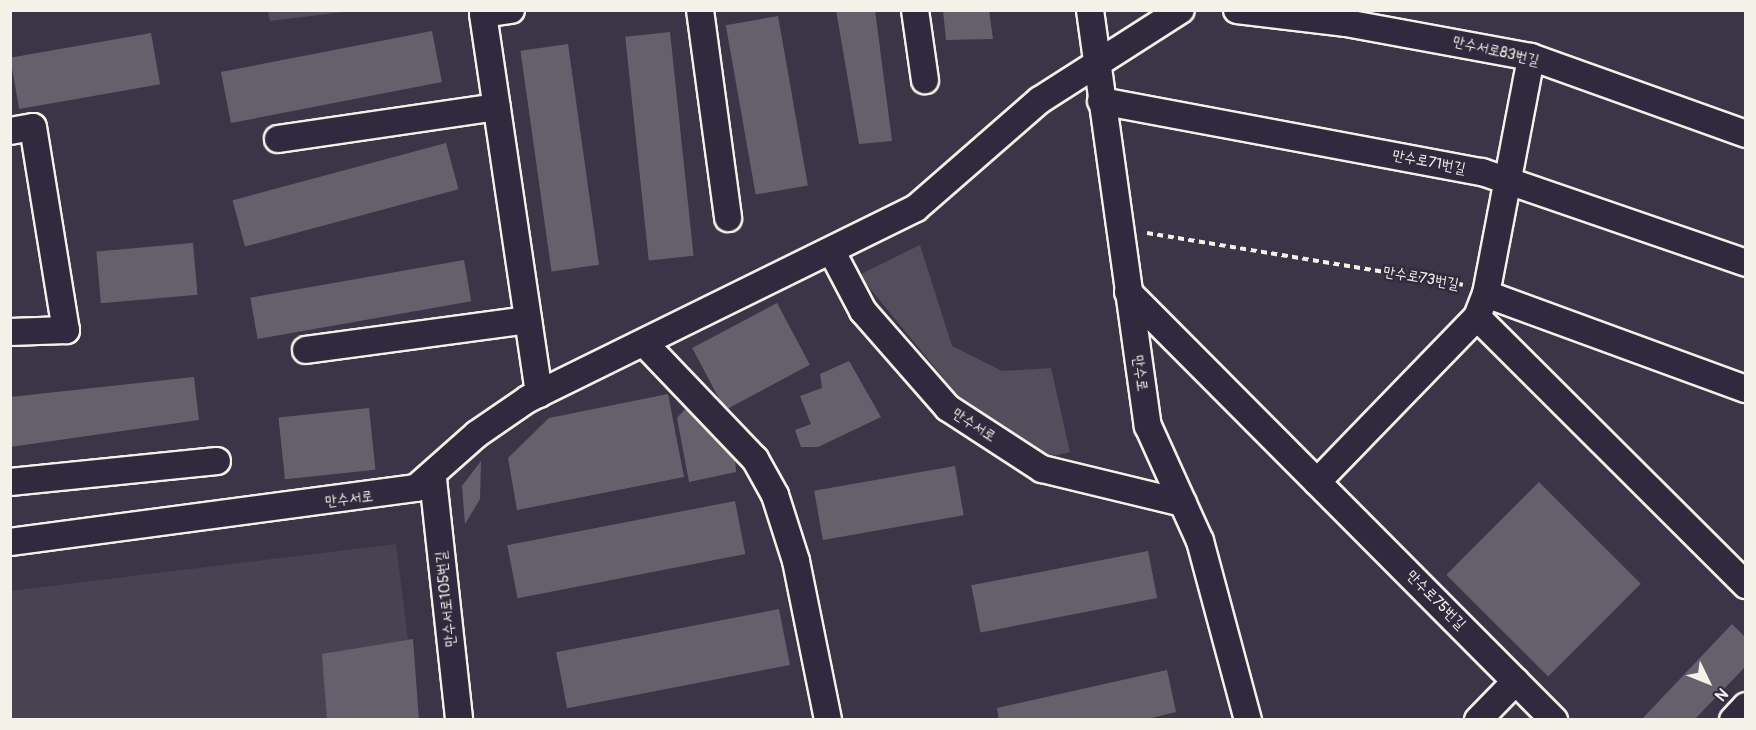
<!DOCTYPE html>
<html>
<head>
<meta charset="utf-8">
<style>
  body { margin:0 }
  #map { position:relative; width:1756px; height:730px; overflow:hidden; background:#3b3647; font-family:Pangolin,"Poor Story",sans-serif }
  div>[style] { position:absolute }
  .built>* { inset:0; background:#484352 }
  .green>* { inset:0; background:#534e5c }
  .building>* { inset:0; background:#65616c; transform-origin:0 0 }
  .path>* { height:4px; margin-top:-2px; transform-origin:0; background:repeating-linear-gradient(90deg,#f4f1e8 0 6px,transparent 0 10.5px) }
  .roads { filter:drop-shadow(2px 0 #f4f1e8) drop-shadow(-2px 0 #f4f1e8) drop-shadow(0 2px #f4f1e8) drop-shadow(0 -2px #f4f1e8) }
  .minor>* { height:26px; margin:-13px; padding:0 13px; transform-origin:13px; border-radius:13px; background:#2f2a3d }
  span { translate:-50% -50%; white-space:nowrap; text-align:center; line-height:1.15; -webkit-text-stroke:5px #2f2a3d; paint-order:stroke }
  .street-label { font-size:15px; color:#f4f1e8 }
  .frame { position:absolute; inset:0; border:12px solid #f4f1e8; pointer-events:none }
  .north { position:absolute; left:1678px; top:652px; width:60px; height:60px; -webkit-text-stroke:4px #2f2a3d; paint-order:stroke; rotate:133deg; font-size:16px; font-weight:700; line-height:24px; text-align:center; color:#f4f1e8 }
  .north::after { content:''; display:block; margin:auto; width:21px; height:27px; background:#f4f1e8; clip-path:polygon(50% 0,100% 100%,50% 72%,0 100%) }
</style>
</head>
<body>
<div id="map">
  <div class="built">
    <div style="clip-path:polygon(396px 544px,418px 719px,11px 719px,10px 591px)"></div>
  </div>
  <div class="green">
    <div style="clip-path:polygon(268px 11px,268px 10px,351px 11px,270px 21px)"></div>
    <div style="clip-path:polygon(920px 245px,952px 346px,1002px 371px,1051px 368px,1070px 452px,1040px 459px,973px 414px,859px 275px)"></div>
  </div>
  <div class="building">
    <div style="clip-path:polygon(836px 10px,875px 10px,892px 141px,859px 144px)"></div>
    <div style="clip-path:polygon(943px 10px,989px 10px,993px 39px,946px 40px)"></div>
    <div style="left:778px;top:16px;width:172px;height:53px;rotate:80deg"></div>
    <div style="left:432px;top:31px;width:52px;height:215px;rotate:79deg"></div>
    <div style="left:670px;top:32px;width:225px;height:45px;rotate:84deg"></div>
    <div style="left:151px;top:33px;width:52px;height:143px;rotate:80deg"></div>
    <div style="left:568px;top:44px;width:223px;height:48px;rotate:82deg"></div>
    <div style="left:446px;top:143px;width:48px;height:221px;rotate:75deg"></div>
    <div style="left:193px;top:243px;width:52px;height:97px;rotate:85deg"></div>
    <div style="left:464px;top:260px;width:42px;height:217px;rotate:80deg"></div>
    <div style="left:777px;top:303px;width:70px;height:96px;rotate:62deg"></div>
    <div style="clip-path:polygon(849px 361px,881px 417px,818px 447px,801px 447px,795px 430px,811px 424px,800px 396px,822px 388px,820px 374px)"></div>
    <div style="clip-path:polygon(194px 377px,199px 420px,10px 447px,10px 397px)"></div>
    <div style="clip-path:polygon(668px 394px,684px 477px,517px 510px,508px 458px,549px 418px)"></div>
    <div style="clip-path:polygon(689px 405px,735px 459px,736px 472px,689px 482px,677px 418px)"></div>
    <div style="left:369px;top:408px;width:62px;height:91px;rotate:84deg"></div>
    <div style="clip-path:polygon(481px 461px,480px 499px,465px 524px,462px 486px)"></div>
    <div style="left:955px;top:466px;width:50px;height:143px;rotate:80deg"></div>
    <div style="left:1539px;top:482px;width:144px;height:131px;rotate:45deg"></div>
    <div style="left:735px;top:501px;width:54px;height:232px;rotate:79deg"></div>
    <div style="left:1148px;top:551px;width:48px;height:180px;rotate:79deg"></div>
    <div style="left:779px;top:609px;width:57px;height:227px;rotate:79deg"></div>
    <div style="clip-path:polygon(1732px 624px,1746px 638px,1746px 666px,1694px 720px,1641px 720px)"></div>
    <div style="clip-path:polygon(413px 639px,419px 720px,327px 720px,322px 654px)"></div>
    <div style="clip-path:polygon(1167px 670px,1176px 712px,1143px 720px,999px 720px,997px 708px)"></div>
  </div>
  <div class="path">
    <div style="left:1147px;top:233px;width:320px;rotate:9.3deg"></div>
  </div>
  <div class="roads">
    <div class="minor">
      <div style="left:511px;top:10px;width:28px;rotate:172deg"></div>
      <div style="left:483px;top:14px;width:384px;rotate:81.6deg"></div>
      <div style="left:700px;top:10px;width:210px;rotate:82.3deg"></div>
      <div style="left:915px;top:10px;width:71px;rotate:81.9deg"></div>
      <div style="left:1090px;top:10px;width:420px;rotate:82.1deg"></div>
      <div style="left:1148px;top:426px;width:126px;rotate:65.7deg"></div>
      <div style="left:1200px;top:541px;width:185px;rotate:75deg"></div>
      <div style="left:1237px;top:10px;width:110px;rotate:6.8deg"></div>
      <div style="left:1346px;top:23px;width:188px;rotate:10.4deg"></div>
      <div style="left:1531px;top:57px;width:228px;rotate:19.7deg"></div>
      <div style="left:1101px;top:101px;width:388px;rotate:10.6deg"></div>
      <div style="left:1482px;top:172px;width:279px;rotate:19deg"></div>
      <div style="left:10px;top:131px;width:23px;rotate:-10deg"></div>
      <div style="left:33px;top:127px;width:206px;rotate:80.8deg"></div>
      <div style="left:66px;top:330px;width:56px;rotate:178deg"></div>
      <div style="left:278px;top:139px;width:221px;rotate:-8.3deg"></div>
      <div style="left:832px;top:252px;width:67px;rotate:62.3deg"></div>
      <div style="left:863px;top:311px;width:129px;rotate:48.8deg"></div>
      <div style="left:948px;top:408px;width:112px;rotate:33deg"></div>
      <div style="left:1042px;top:469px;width:145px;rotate:13.6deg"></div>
      <div style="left:1128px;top:292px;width:604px;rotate:45.13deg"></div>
      <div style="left:1486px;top:294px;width:277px;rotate:20.1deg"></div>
      <div style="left:1477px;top:317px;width:380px;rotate:44.9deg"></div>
      <div style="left:644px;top:343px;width:161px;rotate:46.3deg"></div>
      <div style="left:755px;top:459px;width:41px;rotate:60.9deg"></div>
      <div style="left:775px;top:495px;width:69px;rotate:72.3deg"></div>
      <div style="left:796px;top:561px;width:162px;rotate:78.6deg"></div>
      <div style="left:306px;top:350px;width:224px;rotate:-7.7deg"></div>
      <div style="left:433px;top:479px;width:242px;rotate:83.8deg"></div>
      <div style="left:10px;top:482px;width:208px;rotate:-5.8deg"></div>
      <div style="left:1317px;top:482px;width:230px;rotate:-45.9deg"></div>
      <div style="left:1477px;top:317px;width:25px;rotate:-69deg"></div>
      <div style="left:1486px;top:294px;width:241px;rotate:-79.2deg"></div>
      <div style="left:10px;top:542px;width:410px;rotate:-7.6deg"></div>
      <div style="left:416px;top:488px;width:81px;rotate:-41.5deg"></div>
      <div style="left:477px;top:434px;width:62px;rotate:-34.5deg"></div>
      <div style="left:528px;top:399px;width:432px;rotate:-26.2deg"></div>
      <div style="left:916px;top:208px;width:164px;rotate:-41.1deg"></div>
      <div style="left:1040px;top:100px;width:167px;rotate:-32.6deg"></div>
      <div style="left:1478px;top:720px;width:54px;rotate:-45.7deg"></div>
      <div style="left:1733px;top:720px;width:19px;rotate:-47deg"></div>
    </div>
  </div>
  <div class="street-label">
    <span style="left:1496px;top:51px;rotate:13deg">만수서로83번길</span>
    <span style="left:1429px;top:162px;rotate:11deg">만수로71번길</span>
    <span style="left:1421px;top:278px;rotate:10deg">만수로73번길</span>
    <span style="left:1140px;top:373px;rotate:82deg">만수로</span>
    <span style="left:974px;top:425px;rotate:33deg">만수서로</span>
    <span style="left:349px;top:499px;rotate:-7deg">만수서로</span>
    <span style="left:446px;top:599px;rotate:-96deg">만수서로105번길</span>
    <span style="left:1436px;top:600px;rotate:45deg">만수로75번길</span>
  </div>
  <div class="frame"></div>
  <div class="north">N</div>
</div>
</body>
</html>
